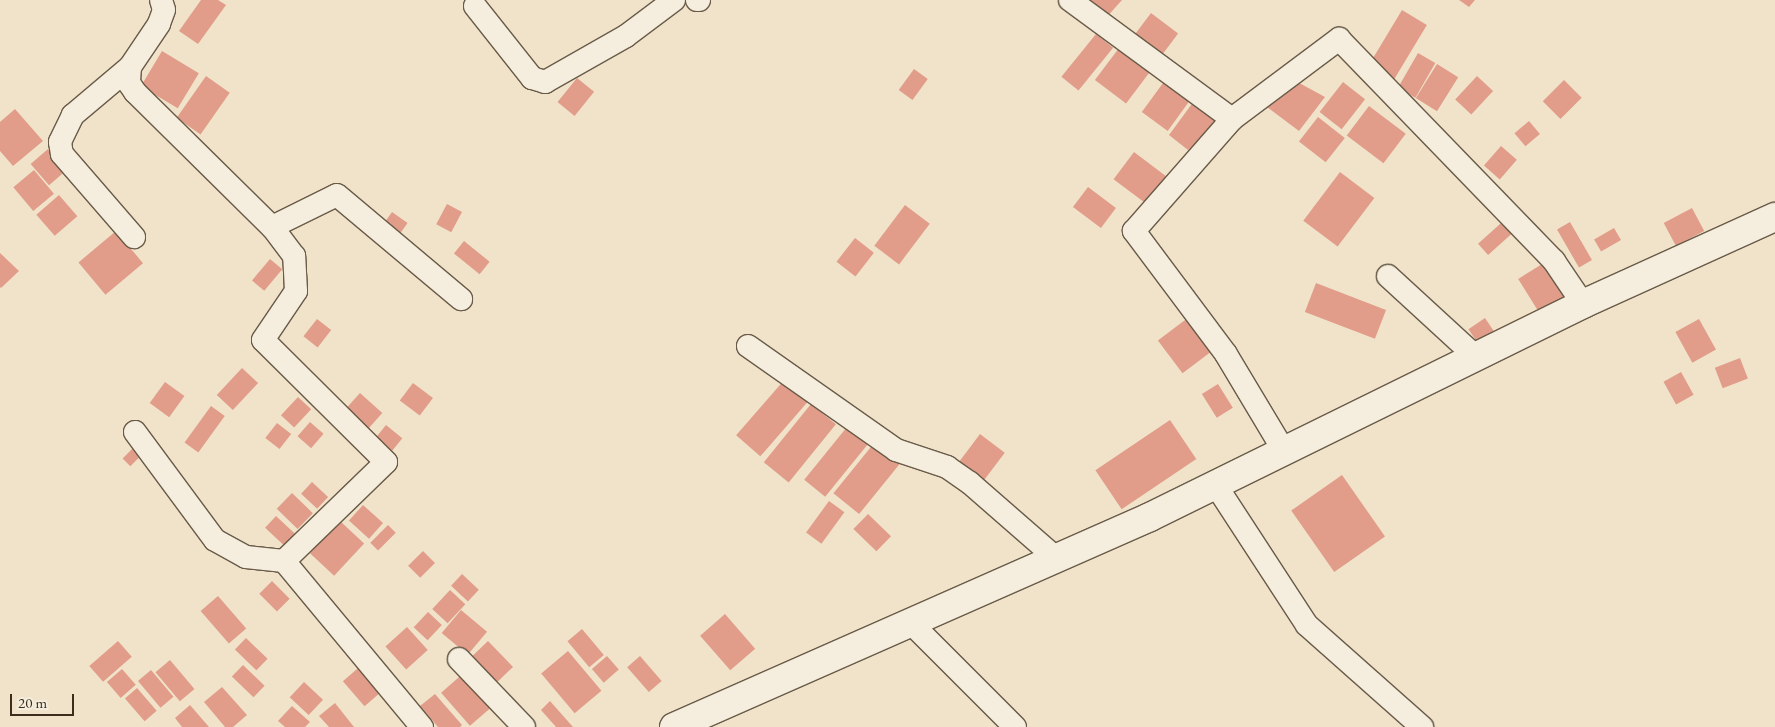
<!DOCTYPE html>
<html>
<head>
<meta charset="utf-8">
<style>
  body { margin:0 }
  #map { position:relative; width:1775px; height:727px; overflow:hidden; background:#f0e3ca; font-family:"EB Garamond",serif }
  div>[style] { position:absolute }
  .building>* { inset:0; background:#e19d89; transform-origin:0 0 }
  .roads { filter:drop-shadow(1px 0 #695b48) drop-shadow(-1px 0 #695b48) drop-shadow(0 1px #695b48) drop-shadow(0 -1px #695b48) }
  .minor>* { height:22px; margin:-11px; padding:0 11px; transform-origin:11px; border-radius:11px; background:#f5eddd }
  .secondary>* { height:28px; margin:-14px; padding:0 14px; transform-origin:14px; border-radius:14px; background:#f5eddd }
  span { translate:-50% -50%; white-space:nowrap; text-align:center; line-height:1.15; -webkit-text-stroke:4px #f5eddd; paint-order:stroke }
  .scale { position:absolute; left:10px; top:694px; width:64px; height:22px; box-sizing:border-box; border:2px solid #3c2e1d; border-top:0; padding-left:6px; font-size:15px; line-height:18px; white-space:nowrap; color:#3c2e1d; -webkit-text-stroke:4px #f5eddd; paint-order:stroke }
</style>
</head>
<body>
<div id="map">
  <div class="building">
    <div style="clip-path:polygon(201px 0,218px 0,226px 5px,198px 44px,179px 31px)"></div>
    <div style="clip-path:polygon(1086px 0,1122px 0,1105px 19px)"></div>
    <div style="clip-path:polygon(1459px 0,1475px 0,1469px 7px)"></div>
    <div style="left:1402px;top:10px;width:29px;height:64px;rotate:31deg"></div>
    <div style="left:1151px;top:13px;width:34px;height:26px;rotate:37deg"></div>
    <div style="left:1096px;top:34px;width:22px;height:55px;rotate:39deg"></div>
    <div style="left:1119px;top:48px;width:39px;height:40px;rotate:37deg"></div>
    <div style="left:162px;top:51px;width:43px;height:41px;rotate:31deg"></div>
    <div style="left:1418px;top:53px;width:20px;height:40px;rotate:30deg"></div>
    <div style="left:1437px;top:64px;width:25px;height:40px;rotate:32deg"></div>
    <div style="left:914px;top:69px;width:17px;height:26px;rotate:36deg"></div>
    <div style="left:206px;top:76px;width:29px;height:51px;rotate:35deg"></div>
    <div style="left:1477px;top:76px;width:22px;height:32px;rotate:43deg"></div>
    <div style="left:577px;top:78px;width:22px;height:31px;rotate:39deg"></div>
    <div style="clip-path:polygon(1290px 78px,1325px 97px,1299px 131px,1263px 104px)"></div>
    <div style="left:1564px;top:80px;width:25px;height:30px;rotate:45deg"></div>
    <div style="left:1343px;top:82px;width:28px;height:38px;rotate:38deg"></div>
    <div style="left:1163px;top:83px;width:32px;height:36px;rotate:36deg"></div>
    <div style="clip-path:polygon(1194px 101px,1222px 122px,1188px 150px,1169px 135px)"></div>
    <div style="left:1369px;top:106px;width:46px;height:37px;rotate:37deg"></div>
    <div style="clip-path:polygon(15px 109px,43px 141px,13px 166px,0 151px,0 122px)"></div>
    <div style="left:1318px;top:117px;width:34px;height:31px;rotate:38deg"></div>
    <div style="left:1529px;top:121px;width:17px;height:19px;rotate:50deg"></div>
    <div style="left:1501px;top:146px;width:21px;height:26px;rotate:41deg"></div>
    <div style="left:48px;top:149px;width:28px;height:23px;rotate:49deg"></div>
    <div style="left:1134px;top:152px;width:41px;height:34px;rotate:37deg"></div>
    <div style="left:34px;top:170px;width:31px;height:27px;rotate:50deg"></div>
    <div style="left:1340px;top:172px;width:43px;height:61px;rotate:37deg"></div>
    <div style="left:1088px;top:187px;width:35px;height:25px;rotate:37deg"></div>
    <div style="left:59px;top:195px;width:28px;height:30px;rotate:49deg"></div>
    <div style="left:447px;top:204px;width:17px;height:23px;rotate:28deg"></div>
    <div style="left:905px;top:205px;width:31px;height:51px;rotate:37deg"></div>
    <div style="left:1692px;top:208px;width:26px;height:32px;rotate:62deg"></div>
    <div style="left:392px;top:212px;width:19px;height:12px;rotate:35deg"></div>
    <div style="left:1510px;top:215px;width:15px;height:43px;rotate:48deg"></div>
    <div style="left:1570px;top:222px;width:44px;height:15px;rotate:60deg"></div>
    <div style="left:1614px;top:228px;width:14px;height:23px;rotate:60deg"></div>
    <div style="left:116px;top:231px;width:42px;height:49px;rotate:50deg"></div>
    <div style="left:855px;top:238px;width:24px;height:30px;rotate:38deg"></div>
    <div style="left:464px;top:241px;width:33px;height:16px;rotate:39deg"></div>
    <div style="clip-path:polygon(0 253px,19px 271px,1px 288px,0 287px)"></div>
    <div style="left:270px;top:259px;width:16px;height:28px;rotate:40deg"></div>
    <div style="left:1547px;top:261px;width:40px;height:34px;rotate:58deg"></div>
    <div style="left:1316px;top:283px;width:75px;height:31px;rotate:21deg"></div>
    <div style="left:1193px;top:314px;width:41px;height:44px;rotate:53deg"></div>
    <div style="left:1485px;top:318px;width:18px;height:20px;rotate:56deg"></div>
    <div style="left:317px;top:319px;width:18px;height:22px;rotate:38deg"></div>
    <div style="left:1699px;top:319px;width:35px;height:27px;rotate:61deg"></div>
    <div style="left:1740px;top:358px;width:22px;height:27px;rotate:69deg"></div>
    <div style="left:242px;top:368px;width:22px;height:37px;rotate:43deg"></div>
    <div style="left:1681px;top:372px;width:26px;height:20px;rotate:61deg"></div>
    <div style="left:786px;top:378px;width:32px;height:76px;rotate:41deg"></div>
    <div style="left:165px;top:382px;width:24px;height:26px;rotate:36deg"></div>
    <div style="left:413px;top:383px;width:25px;height:22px;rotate:37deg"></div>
    <div style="left:1218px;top:384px;width:28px;height:19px;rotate:58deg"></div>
    <div style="left:360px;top:393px;width:30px;height:23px;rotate:42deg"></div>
    <div style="left:298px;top:397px;width:18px;height:25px;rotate:43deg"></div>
    <div style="left:811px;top:404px;width:32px;height:75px;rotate:39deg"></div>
    <div style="left:211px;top:406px;width:17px;height:45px;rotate:36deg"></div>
    <div style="left:1170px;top:420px;width:47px;height:90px;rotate:56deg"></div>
    <div style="left:310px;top:422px;width:18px;height:19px;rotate:41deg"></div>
    <div style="left:277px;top:423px;width:18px;height:19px;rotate:38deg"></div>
    <div style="left:386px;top:425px;width:21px;height:16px;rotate:39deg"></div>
    <div style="left:847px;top:427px;width:27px;height:68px;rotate:39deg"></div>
    <div style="left:980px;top:434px;width:31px;height:39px;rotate:37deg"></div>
    <div style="left:875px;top:442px;width:33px;height:66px;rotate:39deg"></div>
    <div style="left:136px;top:445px;width:11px;height:19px;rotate:45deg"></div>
    <div style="left:1342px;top:475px;width:75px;height:62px;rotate:55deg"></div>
    <div style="left:312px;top:482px;width:22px;height:16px;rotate:43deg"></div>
    <div style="left:292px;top:493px;width:29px;height:22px;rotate:44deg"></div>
    <div style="left:829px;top:501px;width:19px;height:39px;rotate:36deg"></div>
    <div style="left:363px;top:505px;width:27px;height:21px;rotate:42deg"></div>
    <div style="left:868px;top:514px;width:32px;height:21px;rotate:44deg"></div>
    <div style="left:276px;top:516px;width:26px;height:16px;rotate:43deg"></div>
    <div style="left:340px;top:521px;width:33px;height:44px;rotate:43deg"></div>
    <div style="left:388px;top:525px;width:11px;height:25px;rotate:45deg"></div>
    <div style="left:423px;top:551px;width:17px;height:21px;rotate:45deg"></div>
    <div style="left:462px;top:574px;width:23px;height:16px;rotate:43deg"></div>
    <div style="left:272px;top:581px;width:25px;height:18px;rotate:45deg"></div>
    <div style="left:450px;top:590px;width:21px;height:26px;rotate:43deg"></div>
    <div style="left:218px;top:596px;width:43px;height:23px;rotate:49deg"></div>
    <div style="left:461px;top:610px;width:34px;height:30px;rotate:40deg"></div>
    <div style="left:428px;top:612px;width:19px;height:21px;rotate:43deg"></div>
    <div style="left:725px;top:614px;width:46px;height:33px;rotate:49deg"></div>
    <div style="left:407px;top:627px;width:31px;height:29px;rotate:48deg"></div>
    <div style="left:582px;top:629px;width:34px;height:19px;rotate:50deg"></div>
    <div style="left:246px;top:638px;width:30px;height:16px;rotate:44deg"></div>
    <div style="left:118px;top:641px;width:21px;height:38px;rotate:49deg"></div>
    <div style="left:488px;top:641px;width:36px;height:25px;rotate:46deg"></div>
    <div style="left:568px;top:651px;width:52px;height:35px;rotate:50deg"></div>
    <div style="left:607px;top:656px;width:18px;height:20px;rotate:49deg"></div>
    <div style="left:640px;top:656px;width:33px;height:17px;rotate:49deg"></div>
    <div style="left:170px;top:660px;width:38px;height:19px;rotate:50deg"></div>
    <div style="left:364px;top:663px;width:33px;height:28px;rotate:49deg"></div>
    <div style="left:243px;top:665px;width:30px;height:16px;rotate:44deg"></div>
    <div style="left:122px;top:669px;width:21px;height:20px;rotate:49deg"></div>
    <div style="left:151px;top:670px;width:35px;height:17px;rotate:50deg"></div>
    <div style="left:466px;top:671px;width:44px;height:33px;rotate:49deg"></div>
    <div style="left:304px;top:682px;width:26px;height:21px;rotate:43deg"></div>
    <div style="clip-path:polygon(222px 687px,247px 715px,233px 727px,225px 727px,204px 702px)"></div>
    <div style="left:137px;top:688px;width:30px;height:16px;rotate:49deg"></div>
    <div style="clip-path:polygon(435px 694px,462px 725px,460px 727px,438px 727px,420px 706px)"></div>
    <div style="clip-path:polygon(550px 701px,573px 727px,556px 727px,541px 710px)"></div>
    <div style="clip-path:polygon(335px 703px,354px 727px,329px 727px,319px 716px)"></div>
    <div style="clip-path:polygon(190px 705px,209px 727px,182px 727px,175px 718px)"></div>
    <div style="clip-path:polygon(292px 706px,310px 722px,305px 727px,285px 727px,278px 721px)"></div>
  </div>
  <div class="roads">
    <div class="minor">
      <div style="left:161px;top:0;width:10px;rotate:73deg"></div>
      <div style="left:164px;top:10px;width:15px;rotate:110deg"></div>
      <div style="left:159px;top:24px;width:52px;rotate:124deg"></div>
      <div style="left:130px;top:67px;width:16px;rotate:94deg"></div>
      <div style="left:129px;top:83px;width:11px;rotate:56deg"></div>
      <div style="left:135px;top:92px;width:192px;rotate:44.6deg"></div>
      <div style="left:697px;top:0;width:2px"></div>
      <div style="left:1070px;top:0;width:201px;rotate:36.3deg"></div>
      <div style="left:475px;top:6px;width:92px;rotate:51.6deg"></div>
      <div style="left:532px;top:78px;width:14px;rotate:17deg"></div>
      <div style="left:545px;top:82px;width:93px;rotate:-29.6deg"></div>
      <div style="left:626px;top:36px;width:60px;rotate:-36.9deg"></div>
      <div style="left:130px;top:67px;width:75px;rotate:139.9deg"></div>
      <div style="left:73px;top:115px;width:30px;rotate:116deg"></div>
      <div style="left:60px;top:142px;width:12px;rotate:81deg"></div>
      <div style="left:62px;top:154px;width:110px;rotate:49.1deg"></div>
      <div style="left:1388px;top:276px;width:120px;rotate:42.6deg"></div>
      <div style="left:748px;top:346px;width:181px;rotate:35.1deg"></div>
      <div style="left:896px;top:450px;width:54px;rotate:18.4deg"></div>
      <div style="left:947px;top:467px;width:28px;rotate:35deg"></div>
      <div style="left:970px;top:483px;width:116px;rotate:41.1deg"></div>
      <div style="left:135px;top:432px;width:134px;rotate:53.5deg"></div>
      <div style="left:215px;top:540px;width:35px;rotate:29deg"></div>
      <div style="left:246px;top:557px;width:38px;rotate:6deg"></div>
      <div style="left:284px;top:561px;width:216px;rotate:50.3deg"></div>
      <div style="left:1284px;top:451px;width:113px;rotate:-120.9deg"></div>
      <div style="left:1226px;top:354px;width:154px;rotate:-126.8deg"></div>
      <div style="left:1134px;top:231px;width:149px;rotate:-48.8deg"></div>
      <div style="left:1232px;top:119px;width:134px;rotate:-36.8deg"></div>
      <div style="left:1339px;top:39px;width:309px;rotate:45.9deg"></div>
      <div style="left:1554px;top:261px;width:52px;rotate:56deg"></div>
      <div style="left:1215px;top:484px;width:168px;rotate:56.9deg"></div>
      <div style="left:1307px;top:625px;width:154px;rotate:41.6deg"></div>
      <div style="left:284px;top:561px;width:142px;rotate:-44.1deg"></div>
      <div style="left:386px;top:462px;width:173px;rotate:-135.2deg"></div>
      <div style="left:263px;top:340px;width:59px;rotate:-56deg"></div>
      <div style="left:296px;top:291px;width:35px;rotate:-93deg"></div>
      <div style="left:294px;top:256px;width:36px;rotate:-127deg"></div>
      <div style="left:272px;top:227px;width:72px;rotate:-26.2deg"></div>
      <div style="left:337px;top:195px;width:162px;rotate:40deg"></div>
      <div style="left:911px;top:623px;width:147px;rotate:45deg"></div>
      <div style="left:459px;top:659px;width:94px;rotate:46.3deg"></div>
    </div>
    <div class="secondary">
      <div style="left:674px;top:727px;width:520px;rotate:-23.81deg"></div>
      <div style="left:1150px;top:517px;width:483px;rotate:-26.2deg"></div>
      <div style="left:1583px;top:304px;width:211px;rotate:-24.4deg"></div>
    </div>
  </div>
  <div class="scale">20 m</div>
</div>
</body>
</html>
